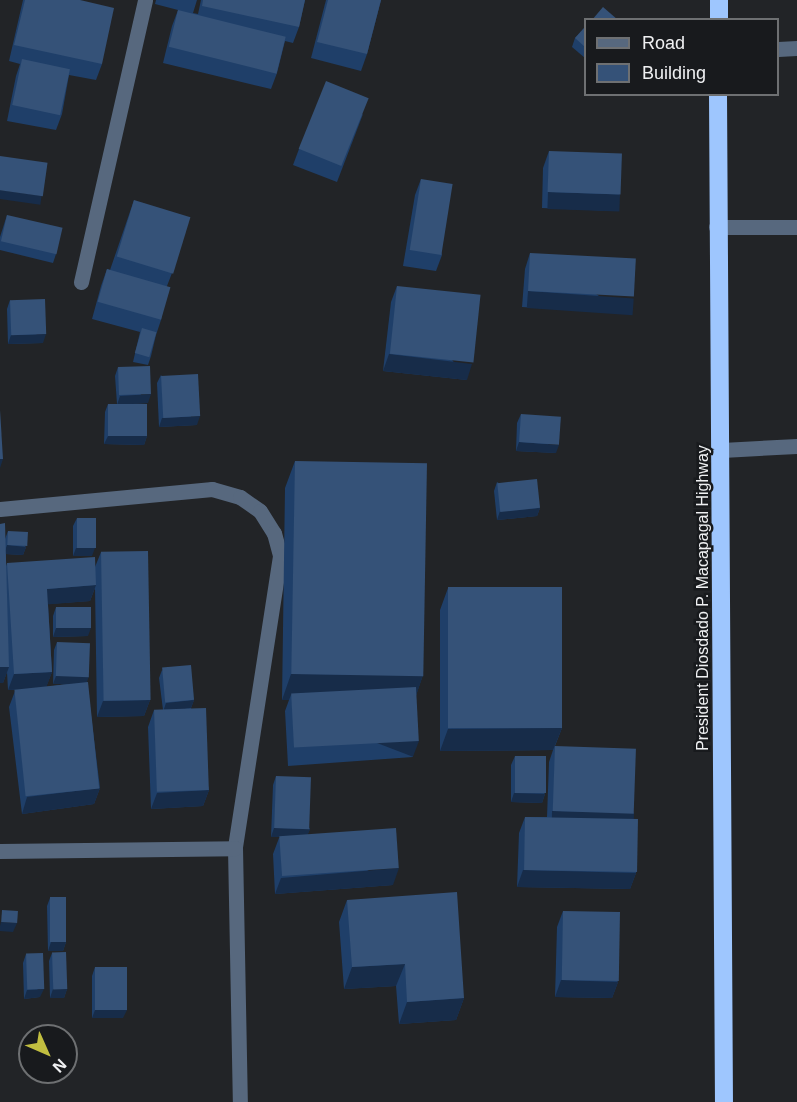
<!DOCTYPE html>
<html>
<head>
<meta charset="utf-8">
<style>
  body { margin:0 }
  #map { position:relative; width:797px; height:1102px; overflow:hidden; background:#222427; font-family:Helvetica,sans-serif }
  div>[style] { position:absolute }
  .lane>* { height:15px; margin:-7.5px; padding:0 7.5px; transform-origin:7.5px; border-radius:7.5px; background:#57687e }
  .street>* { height:15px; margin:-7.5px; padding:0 7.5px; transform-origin:7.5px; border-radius:7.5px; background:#57687e }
  .highway>* { height:18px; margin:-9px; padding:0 9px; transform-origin:9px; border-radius:9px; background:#9ec6fe }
  .wall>* { inset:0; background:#1f3f69 }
  .shaded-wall>* { inset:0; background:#172c49; transform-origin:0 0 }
  .building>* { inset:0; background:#355278; transform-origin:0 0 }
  span { translate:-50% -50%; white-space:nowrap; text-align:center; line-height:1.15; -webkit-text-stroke:5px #181a1d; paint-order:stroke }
  .street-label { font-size:16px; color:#eff0f2 }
  .legend { position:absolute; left:584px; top:18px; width:195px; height:78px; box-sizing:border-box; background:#181a1d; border:2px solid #6e7072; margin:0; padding:8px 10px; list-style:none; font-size:18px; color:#eff0f2 }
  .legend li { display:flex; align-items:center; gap:12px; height:30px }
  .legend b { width:30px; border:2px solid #6e7072 }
  .north { position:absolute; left:18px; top:1024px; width:60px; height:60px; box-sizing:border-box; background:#181a1d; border:2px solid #6e7072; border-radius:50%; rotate:135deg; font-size:16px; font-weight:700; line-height:24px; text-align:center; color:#eff0f2 }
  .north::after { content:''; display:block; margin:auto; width:21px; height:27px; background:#c1be40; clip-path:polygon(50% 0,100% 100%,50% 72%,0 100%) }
</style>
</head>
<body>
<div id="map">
  <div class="lane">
    <div style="left:778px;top:49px;width:19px;rotate:-3deg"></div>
    <div style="left:716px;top:227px;width:81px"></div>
  </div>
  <div class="street">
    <div style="left:81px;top:282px;width:289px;rotate:-77.2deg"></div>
    <div style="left:722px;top:450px;width:75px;rotate:-3.1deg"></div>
    <div style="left:0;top:509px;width:213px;rotate:-5.4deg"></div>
    <div style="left:212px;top:489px;width:29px;rotate:16deg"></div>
    <div style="left:240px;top:497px;width:24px;rotate:35deg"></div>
    <div style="left:260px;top:511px;width:26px;rotate:58deg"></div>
    <div style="left:274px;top:533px;width:24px;rotate:75deg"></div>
    <div style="left:280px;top:556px;width:295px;rotate:98.8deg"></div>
    <div style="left:235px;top:848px;width:254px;rotate:88.9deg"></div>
    <div style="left:0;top:851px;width:235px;rotate:-0.7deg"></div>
  </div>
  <div class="highway">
    <div style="left:719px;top:20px;width:20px;rotate:-90deg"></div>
    <div style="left:718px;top:94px;width:1008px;rotate:89.66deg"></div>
  </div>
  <div class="wall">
    <div style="clip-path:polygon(23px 0,80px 0,102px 64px,96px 80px,69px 75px,62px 114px,56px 130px,7px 121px,16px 76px,20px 64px,9px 61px)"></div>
    <div style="clip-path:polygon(156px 0,197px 0,193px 13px,198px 14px,201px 0,305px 0,299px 27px,293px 43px,285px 41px,277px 73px,271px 89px,163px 63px,172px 26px,178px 10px,155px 4px)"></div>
    <div style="clip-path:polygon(326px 0,381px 0,367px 54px,361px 71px,311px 58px)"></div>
    <div style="clip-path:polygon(585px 27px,585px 58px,572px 47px,575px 38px)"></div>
    <div style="clip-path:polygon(363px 114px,337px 182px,293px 165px,299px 149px)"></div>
    <div style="clip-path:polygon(549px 151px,620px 195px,614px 211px,542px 208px,543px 168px)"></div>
    <div style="clip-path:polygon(421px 179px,442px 255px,436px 271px,403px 266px,415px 195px)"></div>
    <div style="clip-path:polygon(134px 200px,172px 273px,167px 286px,161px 320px,156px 335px,151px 356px,148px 365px,133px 362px,140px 332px,92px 319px,101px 286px,107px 269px,110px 270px)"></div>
    <div style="clip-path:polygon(7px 215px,56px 254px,53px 263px,0 250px,0 237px)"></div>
    <div style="clip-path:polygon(530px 253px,628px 314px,522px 307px,525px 269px)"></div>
    <div style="clip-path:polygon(397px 286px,467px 380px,383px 371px,391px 302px)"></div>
    <div style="clip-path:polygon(10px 300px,43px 343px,8px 344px,7px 309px)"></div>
    <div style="clip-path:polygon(118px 367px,148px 403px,128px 404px,147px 436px,144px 445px,104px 444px,105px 412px,108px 404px,117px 404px,115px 376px)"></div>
    <div style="clip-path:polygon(161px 375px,197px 425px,159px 427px,157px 383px)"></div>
    <div style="clip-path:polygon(521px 414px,556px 453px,516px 451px,517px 423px)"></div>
    <div style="clip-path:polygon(295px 461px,423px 675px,416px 695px,413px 757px,288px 766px,285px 711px,289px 700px,282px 700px,285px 488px)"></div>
    <div style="clip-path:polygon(497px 482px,540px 508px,537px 516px,497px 520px,494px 491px)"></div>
    <div style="clip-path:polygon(77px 518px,92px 556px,73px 556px,73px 526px)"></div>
    <div style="clip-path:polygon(0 524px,5px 539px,8px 531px,26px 547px,23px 555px,6px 554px,6px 566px,7px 563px,95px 567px,101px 552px,150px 700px,144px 716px,97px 717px,95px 588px,90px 601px,48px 604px,52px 672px,46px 687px,67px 684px,53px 684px,54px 650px,57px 642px,87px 682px,100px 788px,94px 804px,22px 814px,9px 707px,15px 691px,28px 689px,8px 690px,7px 672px,3px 683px,0 683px)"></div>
    <div style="clip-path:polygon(448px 588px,562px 728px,555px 746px,634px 813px,631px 819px,636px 873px,630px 889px,517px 887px,519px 833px,525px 817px,547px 817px,549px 762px,553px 750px,440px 751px,440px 610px)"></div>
    <div style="clip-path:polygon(56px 607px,88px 636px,53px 637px,53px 616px)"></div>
    <div style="clip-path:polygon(162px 670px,194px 700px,191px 708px,209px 790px,203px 806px,151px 809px,148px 727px,154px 710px,163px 710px,159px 678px)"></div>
    <div style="clip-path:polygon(515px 756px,545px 794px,542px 803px,511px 802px,511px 765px)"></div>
    <div style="clip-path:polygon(276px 776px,310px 829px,307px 835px,393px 885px,275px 894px,273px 854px,279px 838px,289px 837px,271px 837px,273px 785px)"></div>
    <div style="clip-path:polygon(50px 898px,66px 942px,63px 951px,48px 951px,47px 906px)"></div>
    <div style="clip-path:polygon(347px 900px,464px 998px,456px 1020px,399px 1024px,396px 986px,344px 989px,339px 922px)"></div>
    <div style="clip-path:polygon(563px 911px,618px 982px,612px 998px,555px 997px,557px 927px)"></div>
    <div style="clip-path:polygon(52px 953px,67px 989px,64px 998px,50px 998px,49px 961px)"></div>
    <div style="clip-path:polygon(26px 954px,40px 997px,24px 999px,23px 963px)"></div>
    <div style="clip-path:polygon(95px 967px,123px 1018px,92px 1018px,92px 976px)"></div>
  </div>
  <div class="shaded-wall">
    <div style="left:0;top:190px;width:42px;height:9px;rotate:8deg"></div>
    <div style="left:548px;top:192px;width:72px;height:17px;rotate:2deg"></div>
    <div style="left:528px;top:291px;width:106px;height:17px;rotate:4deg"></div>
    <div style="clip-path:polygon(46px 334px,43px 343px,8px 344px,11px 335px)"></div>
    <div style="clip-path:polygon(389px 354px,472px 364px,467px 380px,383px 371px)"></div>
    <div style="clip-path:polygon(151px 394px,148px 403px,117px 405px,120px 396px)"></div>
    <div style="clip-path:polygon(200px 416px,197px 425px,159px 427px,162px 418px)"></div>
    <div style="clip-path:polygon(108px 436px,147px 436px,144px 445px,104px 444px)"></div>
    <div style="clip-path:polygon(519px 442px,559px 445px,556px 453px,516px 451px)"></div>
    <div style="clip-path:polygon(0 459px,3px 459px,0 468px)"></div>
    <div style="clip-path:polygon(540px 508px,537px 516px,497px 520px,500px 511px)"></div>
    <div style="clip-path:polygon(7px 545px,26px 547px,23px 555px,4px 554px)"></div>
    <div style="clip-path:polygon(76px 548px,95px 548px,92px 556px,73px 556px)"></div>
    <div style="clip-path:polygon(96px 585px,90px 601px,41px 605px,47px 589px)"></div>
    <div style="clip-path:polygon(56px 628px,91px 628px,88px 636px,53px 637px)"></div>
    <div style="clip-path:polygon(0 667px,9px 667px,3px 683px,0 683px)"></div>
    <div style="clip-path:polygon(52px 672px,46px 688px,8px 690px,14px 674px)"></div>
    <div style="clip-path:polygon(291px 674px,423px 675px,414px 702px,291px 695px,289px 700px,282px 700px)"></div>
    <div style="clip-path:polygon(56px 676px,89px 676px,86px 685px,53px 684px)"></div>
    <div style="clip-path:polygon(150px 700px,144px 716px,97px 717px,103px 701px)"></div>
    <div style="clip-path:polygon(194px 700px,191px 708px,163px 712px,166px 703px)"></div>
    <div style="clip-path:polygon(562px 728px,553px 750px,440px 751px,448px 729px)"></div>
    <div style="left:419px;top:741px;width:17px;height:125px;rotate:111deg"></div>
    <div style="clip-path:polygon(100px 788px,94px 804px,22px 814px,27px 797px)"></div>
    <div style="clip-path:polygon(209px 790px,203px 806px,151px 809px,157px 793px)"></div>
    <div style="clip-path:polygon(514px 793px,545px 794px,542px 803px,511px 802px)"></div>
    <div style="left:552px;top:811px;width:82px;height:17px;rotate:1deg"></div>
    <div style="clip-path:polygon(274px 828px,310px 829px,307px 837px,271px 837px)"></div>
    <div style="clip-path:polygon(399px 868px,393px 885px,275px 894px,281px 878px)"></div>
    <div style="clip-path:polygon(523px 870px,636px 873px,630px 889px,517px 887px)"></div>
    <div style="clip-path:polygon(1px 922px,17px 923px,13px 932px,0 931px,0 926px)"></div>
    <div style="clip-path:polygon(51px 942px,66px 942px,63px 951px,48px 951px)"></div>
    <div style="clip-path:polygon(405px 964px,396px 986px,344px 989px,352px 967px)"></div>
    <div style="clip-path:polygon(561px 980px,618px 982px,612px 998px,555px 997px)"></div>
    <div style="clip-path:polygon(44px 989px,40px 997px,24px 999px,27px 990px)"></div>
    <div style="clip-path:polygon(53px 989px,67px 989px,64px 998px,50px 998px)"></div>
    <div style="clip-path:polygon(464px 998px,456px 1020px,399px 1024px,407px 1002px)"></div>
    <div style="clip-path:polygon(95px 1010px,127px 1010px,123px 1018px,92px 1018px)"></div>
  </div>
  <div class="building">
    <div style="clip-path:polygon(25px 0,80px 0,114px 8px,102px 64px,14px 45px)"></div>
    <div style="clip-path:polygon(203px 0,305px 0,299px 27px,202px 6px)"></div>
    <div style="clip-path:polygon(328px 0,381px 0,367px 54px,317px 42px)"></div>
    <div style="clip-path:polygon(603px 7px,618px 20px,592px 20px)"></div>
    <div style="left:178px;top:10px;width:111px;height:38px;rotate:14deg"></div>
    <div style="clip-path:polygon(585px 27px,585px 47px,575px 38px)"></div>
    <div style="left:22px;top:59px;width:49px;height:47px;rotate:12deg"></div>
    <div style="left:326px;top:81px;width:46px;height:73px;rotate:22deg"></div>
    <div style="left:549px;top:151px;width:73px;height:41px;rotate:2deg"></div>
    <div style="left:0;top:156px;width:48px;height:34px;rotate:8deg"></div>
    <div style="left:421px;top:179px;width:32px;height:72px;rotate:9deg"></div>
    <div style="left:134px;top:200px;width:59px;height:59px;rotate:17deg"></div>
    <div style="left:7px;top:215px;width:57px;height:27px;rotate:13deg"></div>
    <div style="left:530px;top:253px;width:106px;height:38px;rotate:3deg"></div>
    <div style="left:107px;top:269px;width:66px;height:34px;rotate:16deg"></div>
    <div style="left:397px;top:286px;width:84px;height:68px;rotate:6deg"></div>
    <div style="left:45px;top:299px;width:35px;height:35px;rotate:88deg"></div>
    <div style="left:142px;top:328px;width:15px;height:26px;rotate:16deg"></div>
    <div style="left:150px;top:366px;width:28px;height:32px;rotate:88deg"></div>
    <div style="left:198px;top:374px;width:42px;height:37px;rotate:87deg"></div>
    <div style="left:108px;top:404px;width:39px;height:32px"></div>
    <div style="clip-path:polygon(0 410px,3px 459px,0 459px)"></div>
    <div style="left:521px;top:414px;width:40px;height:28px;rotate:4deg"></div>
    <div style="left:295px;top:461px;width:132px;height:213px;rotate:1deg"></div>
    <div style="left:537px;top:479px;width:29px;height:40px;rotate:84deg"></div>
    <div style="left:77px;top:518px;width:19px;height:30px"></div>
    <div style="clip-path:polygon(5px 523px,9px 667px,0 667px,0 524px)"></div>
    <div style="left:8px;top:531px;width:20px;height:14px;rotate:3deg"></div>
    <div style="left:148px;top:551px;width:149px;height:47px;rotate:89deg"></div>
    <div style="clip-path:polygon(95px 557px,96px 585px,47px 589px,52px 672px,14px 674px,7px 563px)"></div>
    <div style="left:562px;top:587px;width:141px;height:114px;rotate:90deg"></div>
    <div style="left:56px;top:607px;width:35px;height:21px"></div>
    <div style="left:57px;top:642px;width:33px;height:34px;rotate:2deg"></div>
    <div style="left:191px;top:665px;width:35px;height:29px;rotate:85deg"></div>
    <div style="left:88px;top:682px;width:107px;height:74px;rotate:84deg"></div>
    <div style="left:416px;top:687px;width:54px;height:125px;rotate:87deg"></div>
    <div style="left:206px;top:708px;width:82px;height:52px;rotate:88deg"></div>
    <div style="left:555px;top:746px;width:81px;height:65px;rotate:2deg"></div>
    <div style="left:515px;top:756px;width:31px;height:37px"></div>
    <div style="left:276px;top:776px;width:35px;height:52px;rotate:2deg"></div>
    <div style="left:525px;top:817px;width:113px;height:53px;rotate:1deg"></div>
    <div style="left:396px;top:828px;width:40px;height:117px;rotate:86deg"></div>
    <div style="clip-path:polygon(457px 892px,464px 998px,407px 1002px,405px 964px,352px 967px,347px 900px)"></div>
    <div style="left:66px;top:897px;width:45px;height:16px;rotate:90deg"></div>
    <div style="left:2px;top:910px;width:16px;height:12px;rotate:4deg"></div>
    <div style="left:563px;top:911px;width:57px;height:69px;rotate:1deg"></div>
    <div style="left:66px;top:952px;width:37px;height:14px;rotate:88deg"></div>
    <div style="left:43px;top:953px;width:36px;height:17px;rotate:88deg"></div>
    <div style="left:95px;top:967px;width:32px;height:43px"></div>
  </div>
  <div class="street-label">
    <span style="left:703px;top:598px;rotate:-90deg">President Diosdado P. Macapagal Highway</span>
  </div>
  <ul class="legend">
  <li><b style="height:8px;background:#57687e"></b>Road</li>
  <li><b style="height:16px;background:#355278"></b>Building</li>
  </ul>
  <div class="north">N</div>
</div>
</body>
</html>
